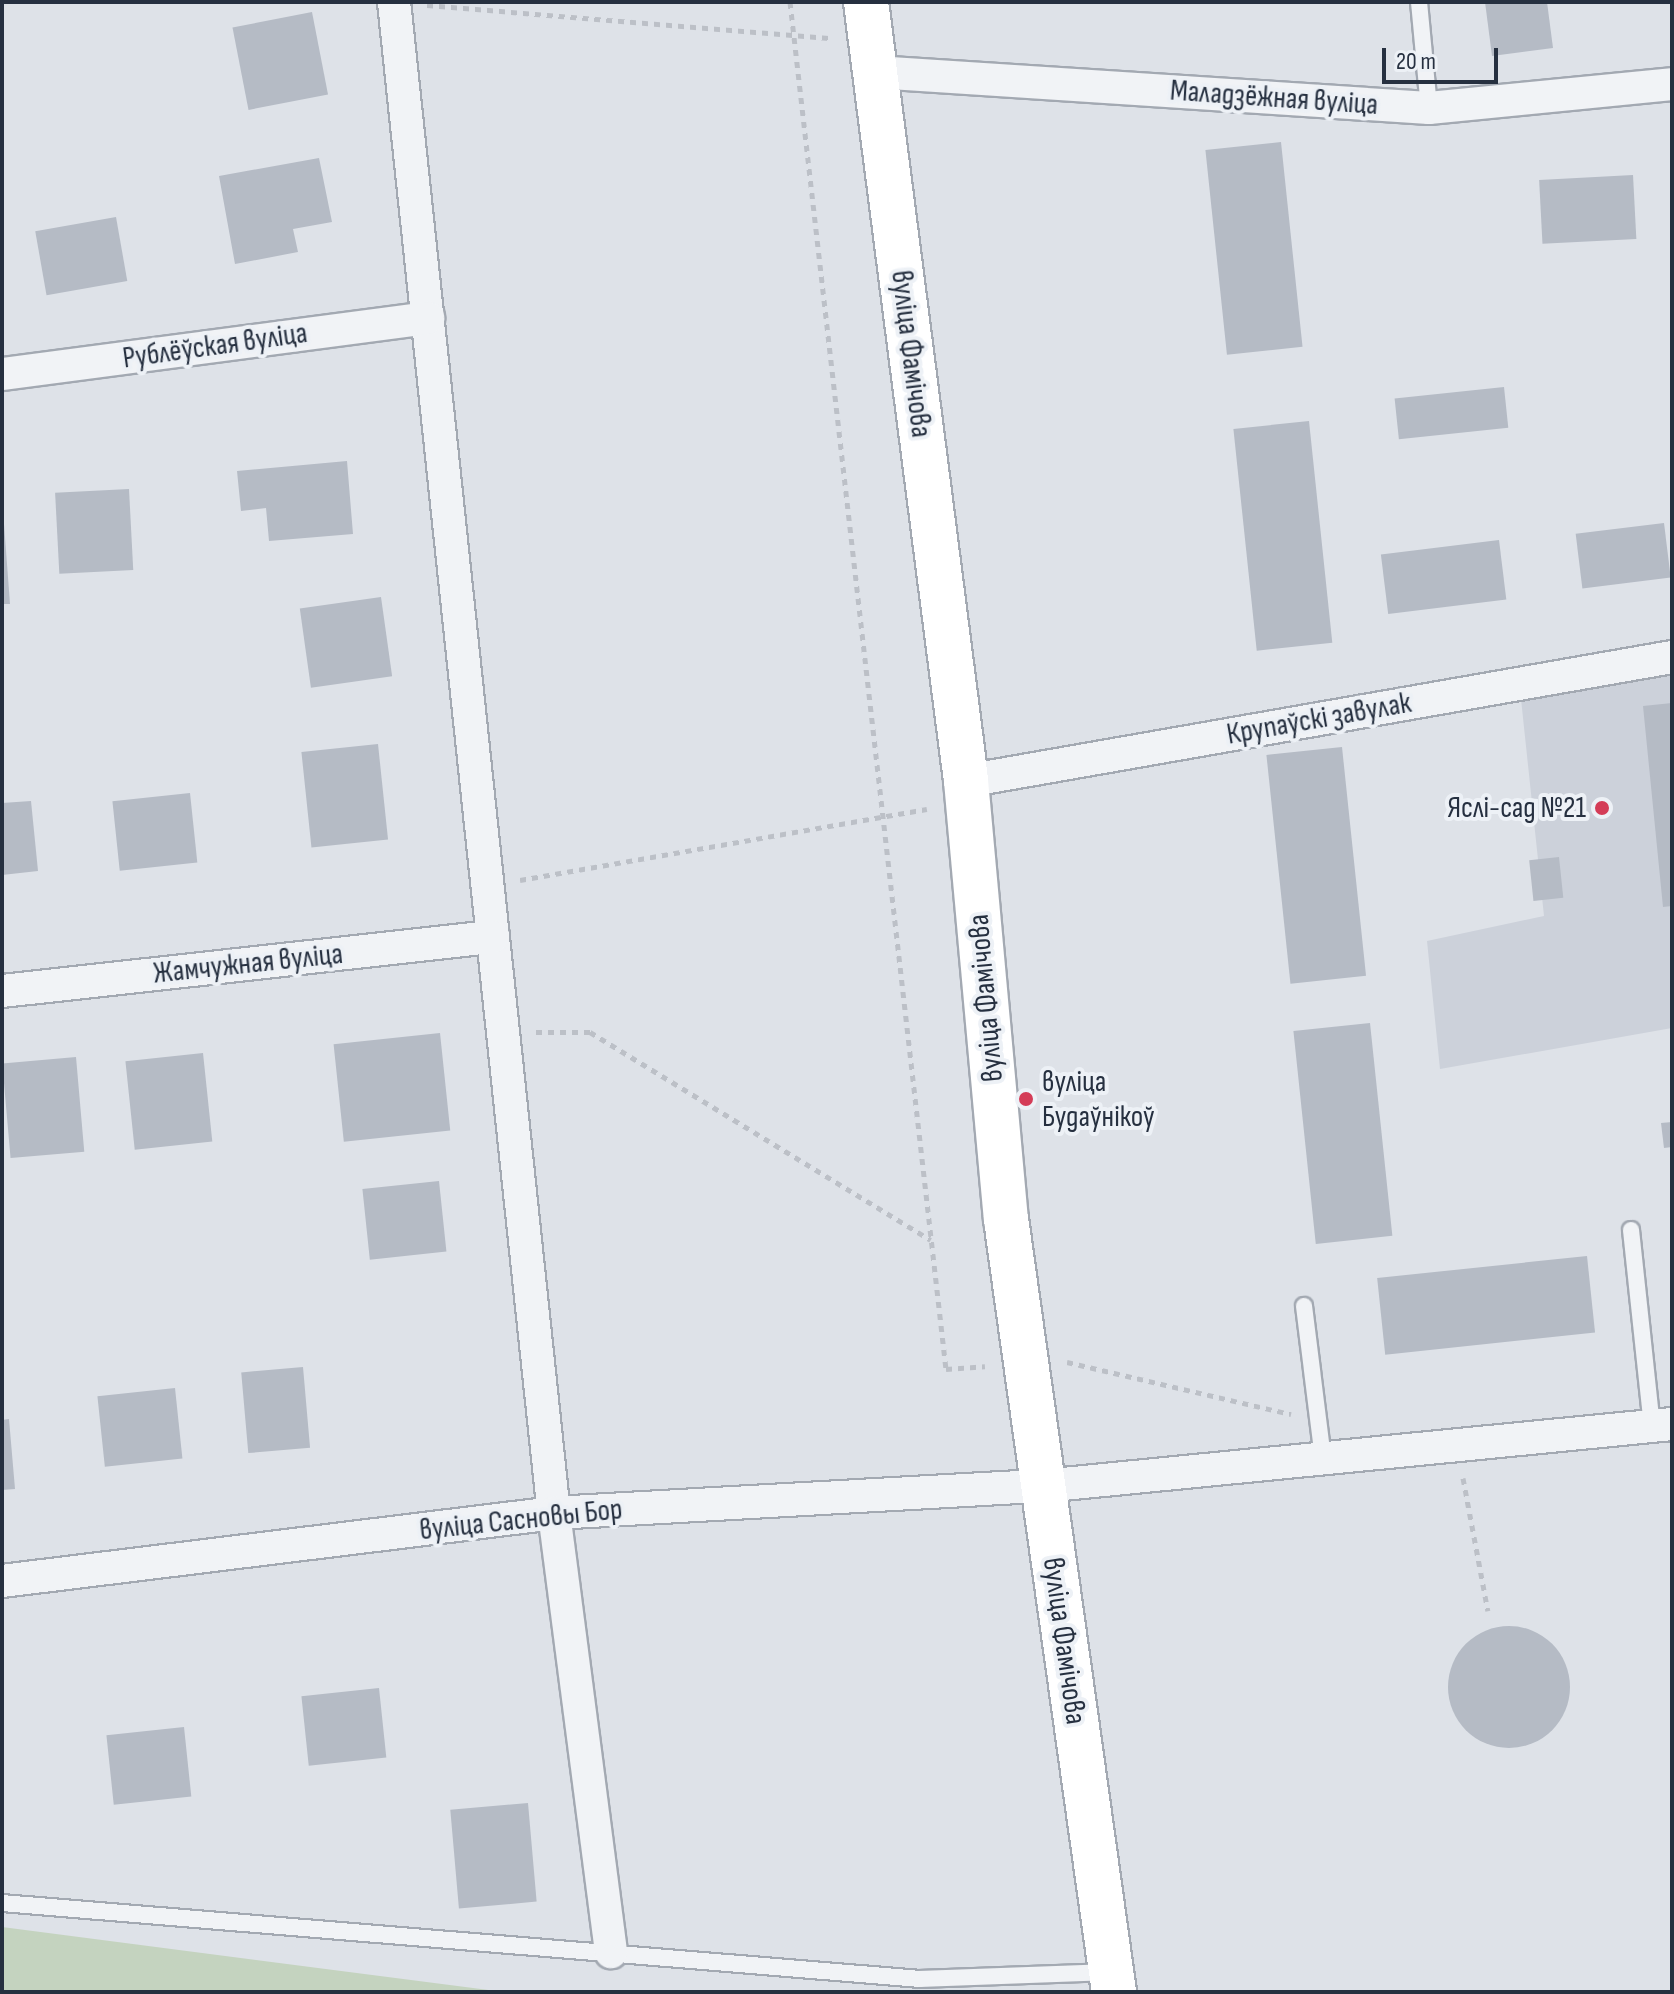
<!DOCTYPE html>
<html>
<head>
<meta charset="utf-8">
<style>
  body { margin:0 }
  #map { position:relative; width:1674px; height:1994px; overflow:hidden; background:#dee2e8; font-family:"Sofia Sans Condensed",sans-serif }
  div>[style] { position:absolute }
  .built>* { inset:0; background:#ccd1da }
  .green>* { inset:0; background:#c4d3bf }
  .building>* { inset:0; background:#b5bbc5; transform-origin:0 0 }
  .round { border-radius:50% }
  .path>* { height:5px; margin-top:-2.5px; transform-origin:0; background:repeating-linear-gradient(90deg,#bcc0c7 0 6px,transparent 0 12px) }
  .roads { filter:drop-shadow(2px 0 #a3a9b2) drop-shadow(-2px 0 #a3a9b2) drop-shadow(0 2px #a3a9b2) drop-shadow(0 -2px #a3a9b2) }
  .lane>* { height:16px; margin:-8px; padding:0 8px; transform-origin:8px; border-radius:8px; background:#f1f3f6 }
  .street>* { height:32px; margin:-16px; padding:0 16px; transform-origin:16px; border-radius:16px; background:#f1f3f6 }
  .secondary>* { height:44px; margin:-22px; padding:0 22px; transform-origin:22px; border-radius:22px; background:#fff }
  .dots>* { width:22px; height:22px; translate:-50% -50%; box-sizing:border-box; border:4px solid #edf1f6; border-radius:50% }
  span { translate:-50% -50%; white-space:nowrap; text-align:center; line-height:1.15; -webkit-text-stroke:8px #edf1f6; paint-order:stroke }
  .street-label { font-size:30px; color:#263040 }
  .poi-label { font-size:30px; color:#263040 }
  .right { translate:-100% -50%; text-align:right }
  .left { translate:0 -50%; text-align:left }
  .frame { position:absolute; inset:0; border:4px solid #263040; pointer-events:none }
  .scale { position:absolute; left:1382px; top:48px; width:116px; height:36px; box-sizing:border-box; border:4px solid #263040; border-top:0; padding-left:10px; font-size:24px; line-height:28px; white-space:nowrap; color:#263040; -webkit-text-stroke:6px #edf1f6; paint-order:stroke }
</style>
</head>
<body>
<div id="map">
  <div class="built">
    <div style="clip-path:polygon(1672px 675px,1672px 1028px,1440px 1069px,1427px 941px,1544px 916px,1521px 699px)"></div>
  </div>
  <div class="green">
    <div style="clip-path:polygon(2px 1927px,504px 1992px,2px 1992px)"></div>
  </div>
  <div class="building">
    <div style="clip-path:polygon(1485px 2px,1547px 2px,1553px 48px,1492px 56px)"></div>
    <div style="left:312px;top:12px;width:84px;height:81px;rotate:79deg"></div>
    <div style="left:1281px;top:142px;width:206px;height:76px;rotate:84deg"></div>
    <div style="clip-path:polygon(319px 158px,332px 222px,293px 229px,298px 252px,235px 264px,219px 176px)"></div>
    <div style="left:1633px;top:175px;width:64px;height:94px;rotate:87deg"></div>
    <div style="left:116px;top:217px;width:65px;height:82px;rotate:80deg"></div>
    <div style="left:1504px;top:387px;width:41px;height:110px;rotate:84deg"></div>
    <div style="left:1309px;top:421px;width:223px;height:76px;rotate:84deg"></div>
    <div style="clip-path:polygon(347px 461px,353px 534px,269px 541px,266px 508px,241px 511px,237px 471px)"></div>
    <div style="left:129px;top:489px;width:81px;height:74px;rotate:87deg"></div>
    <div style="clip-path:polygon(2px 497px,10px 604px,2px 604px)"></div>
    <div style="left:1664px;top:523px;width:55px;height:89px;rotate:83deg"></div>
    <div style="left:1499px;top:540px;width:60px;height:119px;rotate:83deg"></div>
    <div style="left:381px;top:597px;width:80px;height:82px;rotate:82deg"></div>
    <div style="clip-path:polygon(1672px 703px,1672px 906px,1663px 907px,1643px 706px)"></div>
    <div style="left:378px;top:744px;width:96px;height:77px;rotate:84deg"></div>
    <div style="left:1342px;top:747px;width:230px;height:76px;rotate:84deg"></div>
    <div style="left:190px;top:793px;width:70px;height:78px;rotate:84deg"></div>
    <div style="clip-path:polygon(31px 801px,38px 871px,2px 875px,2px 803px)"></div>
    <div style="left:1559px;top:857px;width:41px;height:30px;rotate:84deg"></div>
    <div style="left:1370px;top:1023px;width:214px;height:77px;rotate:84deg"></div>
    <div style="left:440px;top:1033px;width:98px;height:107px;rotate:84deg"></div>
    <div style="left:203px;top:1053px;width:89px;height:78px;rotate:84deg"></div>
    <div style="left:76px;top:1057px;width:95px;height:74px;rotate:85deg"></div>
    <div style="clip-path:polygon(1672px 1122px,1672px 1147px,1664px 1148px,1661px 1123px)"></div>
    <div style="left:439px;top:1181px;width:71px;height:77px;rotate:84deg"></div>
    <div style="left:1587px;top:1256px;width:77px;height:211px;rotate:84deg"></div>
    <div style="left:303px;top:1367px;width:81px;height:62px;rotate:85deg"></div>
    <div style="left:175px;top:1388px;width:71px;height:78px;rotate:84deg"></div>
    <div style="clip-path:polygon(9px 1419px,15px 1489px,2px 1490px,2px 1420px)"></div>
    <div class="round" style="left:1448px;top:1626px;width:122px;height:122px"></div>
    <div style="left:379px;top:1688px;width:70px;height:78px;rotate:84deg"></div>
    <div style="left:184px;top:1727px;width:70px;height:78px;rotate:84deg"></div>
    <div style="left:528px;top:1803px;width:99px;height:78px;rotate:85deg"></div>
  </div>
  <div class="path">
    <div style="left:790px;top:2px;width:1376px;rotate:83.49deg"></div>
    <div style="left:946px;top:1369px;width:39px;rotate:-4deg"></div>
    <div style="left:427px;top:5px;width:406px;rotate:4.7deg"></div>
    <div style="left:520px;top:880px;width:413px;rotate:-9.9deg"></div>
    <div style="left:536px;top:1032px;width:54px"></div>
    <div style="left:590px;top:1032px;width:399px;rotate:31.4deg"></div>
    <div style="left:1067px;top:1362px;width:230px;rotate:13.1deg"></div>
    <div style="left:1463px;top:1478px;width:135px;rotate:79.4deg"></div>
  </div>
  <div class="roads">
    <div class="lane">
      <div style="left:1419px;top:2px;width:106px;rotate:84.6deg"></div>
      <div style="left:1631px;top:1230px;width:197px;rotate:83.9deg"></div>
      <div style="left:1304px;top:1306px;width:154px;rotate:82.9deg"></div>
      <div style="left:2px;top:1903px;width:921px;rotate:4.73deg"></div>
      <div style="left:920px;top:1979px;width:190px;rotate:-2.1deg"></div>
    </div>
    <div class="street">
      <div style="left:394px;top:2px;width:1519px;rotate:83.96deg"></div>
      <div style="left:554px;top:1513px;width:443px;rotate:82.6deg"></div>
      <div style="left:875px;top:72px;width:555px;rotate:3.72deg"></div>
      <div style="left:1429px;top:108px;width:244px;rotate:-5.6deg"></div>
      <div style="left:2px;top:374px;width:430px;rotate:-7.5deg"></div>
      <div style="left:966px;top:781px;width:717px;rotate:-9.96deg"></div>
      <div style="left:2px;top:991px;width:494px;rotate:-6.3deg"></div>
      <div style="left:2px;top:1581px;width:556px;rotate:-7.02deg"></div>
      <div style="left:554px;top:1513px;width:490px;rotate:-3.2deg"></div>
      <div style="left:1043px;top:1486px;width:632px;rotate:-5.63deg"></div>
    </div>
    <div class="secondary">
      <div style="left:866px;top:2px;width:785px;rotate:82.68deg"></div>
      <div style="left:966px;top:781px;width:440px;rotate:84.8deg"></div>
      <div style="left:1006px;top:1219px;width:781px;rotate:82.05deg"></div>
    </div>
  </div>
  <div class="dots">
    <div style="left:1602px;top:808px;background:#d43c57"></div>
    <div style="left:1026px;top:1099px;background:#d43c57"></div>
  </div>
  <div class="street-label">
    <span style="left:1274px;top:98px;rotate:4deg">Маладзёжная вуліца</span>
    <span style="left:215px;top:346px;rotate:-8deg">Рублёўская вуліца</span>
    <span style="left:911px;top:354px;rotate:83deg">вуліца Фамічова</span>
    <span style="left:1319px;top:719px;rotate:-10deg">Крупаўскі завулак</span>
    <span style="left:248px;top:964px;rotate:-6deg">Жамчужная вуліца</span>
    <span style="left:986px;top:998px;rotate:-95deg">вуліца Фамічова</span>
    <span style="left:521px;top:1520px;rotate:-6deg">вуліца Сасновы Бор</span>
    <span style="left:1064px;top:1641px;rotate:82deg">вуліца Фамічова</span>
  </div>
  <div class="poi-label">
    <span class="right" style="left:1586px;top:808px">Яслі-сад №21</span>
    <span class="left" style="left:1042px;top:1099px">вуліца<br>Будаўнікоў</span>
  </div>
  <div class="frame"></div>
  <div class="scale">20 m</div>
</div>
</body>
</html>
